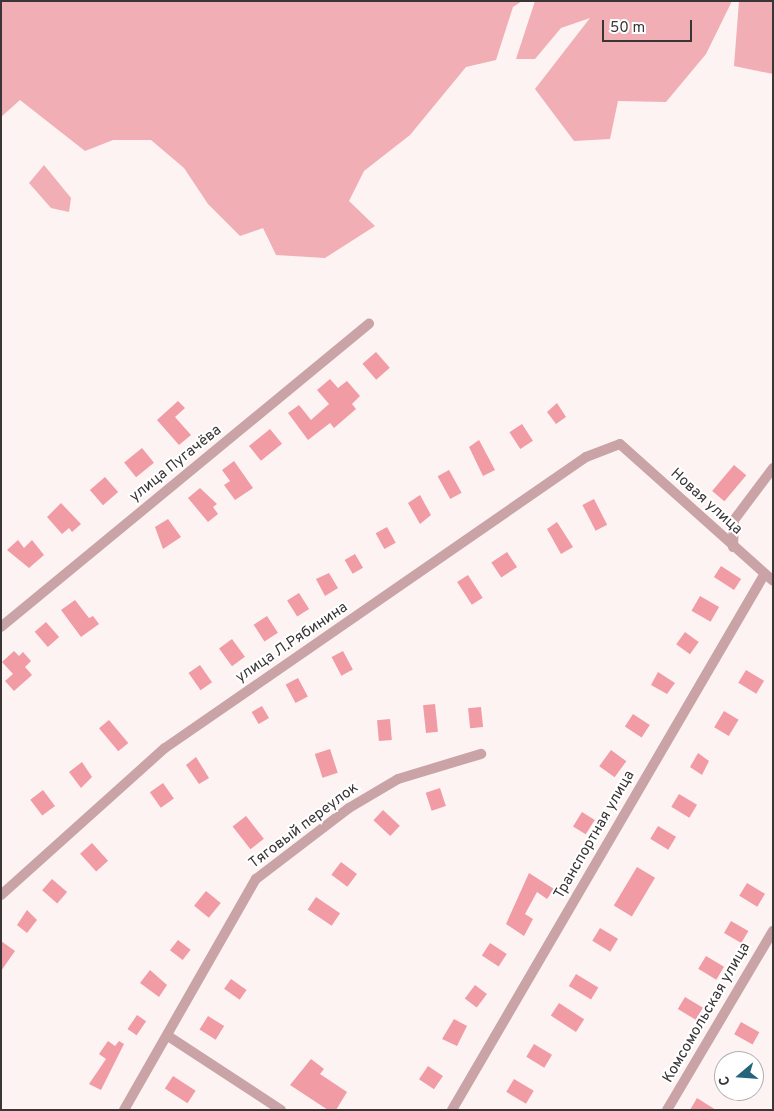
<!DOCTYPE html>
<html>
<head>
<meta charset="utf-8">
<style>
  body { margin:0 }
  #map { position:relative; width:774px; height:1111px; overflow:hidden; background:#fdf3f3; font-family:Overpass,sans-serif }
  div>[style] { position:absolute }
  .green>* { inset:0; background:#f1aeb5 }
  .building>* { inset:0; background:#f19ba5; transform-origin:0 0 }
  .street>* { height:10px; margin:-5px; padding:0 5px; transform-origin:5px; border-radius:5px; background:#caa3a7 }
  span { translate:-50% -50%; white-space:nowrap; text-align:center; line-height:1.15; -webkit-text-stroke:4px #fff; paint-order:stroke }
  .street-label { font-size:15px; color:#3a3536 }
  .frame { position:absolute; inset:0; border:2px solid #3a3536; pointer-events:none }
  .north { position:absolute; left:714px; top:1051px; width:50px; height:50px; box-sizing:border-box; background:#fff; border:1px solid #b0aeaf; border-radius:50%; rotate:252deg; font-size:14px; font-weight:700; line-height:20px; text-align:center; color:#3a3536 }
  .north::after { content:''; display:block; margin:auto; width:18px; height:22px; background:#25657a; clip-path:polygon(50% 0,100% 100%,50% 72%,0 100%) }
  .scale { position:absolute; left:602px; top:20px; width:90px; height:22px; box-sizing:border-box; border:2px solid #3a3536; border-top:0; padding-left:6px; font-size:15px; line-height:18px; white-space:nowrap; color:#3a3536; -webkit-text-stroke:4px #fff; paint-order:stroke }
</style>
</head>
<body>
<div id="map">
  <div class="green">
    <div style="clip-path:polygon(1px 1px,522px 1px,513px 7px,496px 60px,466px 67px,410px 135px,364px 171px,349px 201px,375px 226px,325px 258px,276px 255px,263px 228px,240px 236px,208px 204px,184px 168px,151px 140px,113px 140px,85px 151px,20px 100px,1px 117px)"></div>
    <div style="clip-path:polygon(535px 1px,732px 1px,706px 54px,666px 102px,618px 101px,610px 139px,574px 141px,535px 89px,590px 18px,561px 28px,535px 59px,516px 59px)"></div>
    <div style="clip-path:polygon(739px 1px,773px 1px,773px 74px,734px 66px)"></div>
    <div style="clip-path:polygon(44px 165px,71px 198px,69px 212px,51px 208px,29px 183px)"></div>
  </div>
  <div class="building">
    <div style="left:376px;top:352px;width:21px;height:18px;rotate:49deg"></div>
    <div style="clip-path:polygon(330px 379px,338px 388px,347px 381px,360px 396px,352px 404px,356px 409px,334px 428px,330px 423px,308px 440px,288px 413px,299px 405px,311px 420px,329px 404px,317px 390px)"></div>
    <div style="clip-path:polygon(178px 401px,185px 408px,175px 417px,191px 435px,179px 445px,157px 420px)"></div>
    <div style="clip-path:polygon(557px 403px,566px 417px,556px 424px,547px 412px)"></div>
    <div style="left:522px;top:424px;width:20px;height:15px;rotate:57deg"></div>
    <div style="left:270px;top:429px;width:19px;height:27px;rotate:51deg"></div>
    <div style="clip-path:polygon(479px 440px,495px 470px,483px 476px,469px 447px)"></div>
    <div style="left:142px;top:448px;width:19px;height:23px;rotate:51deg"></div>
    <div style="clip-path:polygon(234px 461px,253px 488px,235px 500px,224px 485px,230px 481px,222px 470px)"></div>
    <div style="left:734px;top:465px;width:16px;height:34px;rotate:40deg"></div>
    <div style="left:449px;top:470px;width:26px;height:13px;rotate:61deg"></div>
    <div style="left:105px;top:477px;width:20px;height:20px;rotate:49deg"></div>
    <div style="clip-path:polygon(200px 488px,217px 504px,213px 507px,218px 514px,208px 522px,188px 498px)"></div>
    <div style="clip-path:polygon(420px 495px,431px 515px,420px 524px,408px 503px)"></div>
    <div style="left:594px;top:499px;width:29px;height:13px;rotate:63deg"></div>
    <div style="clip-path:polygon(61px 503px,81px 524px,72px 532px,69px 528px,62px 534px,47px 517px)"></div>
    <div style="clip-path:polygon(168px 519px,181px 537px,163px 549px,155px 527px)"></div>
    <div style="clip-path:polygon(557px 522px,573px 547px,561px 554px,547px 529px)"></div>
    <div style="left:387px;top:527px;width:18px;height:13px;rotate:61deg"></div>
    <div style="clip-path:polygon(18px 540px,24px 548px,32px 540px,44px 555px,29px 568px,7px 550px)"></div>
    <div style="left:507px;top:552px;width:18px;height:19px;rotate:56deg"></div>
    <div style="left:355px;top:554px;width:16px;height:12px;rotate:60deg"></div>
    <div style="left:721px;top:566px;width:24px;height:13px;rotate:33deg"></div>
    <div style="clip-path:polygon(329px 573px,338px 588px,325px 596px,316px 579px)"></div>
    <div style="left:468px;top:575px;width:27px;height:13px;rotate:57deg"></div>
    <div style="left:299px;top:593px;width:19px;height:14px;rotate:58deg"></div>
    <div style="left:700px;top:596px;width:22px;height:17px;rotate:30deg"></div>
    <div style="clip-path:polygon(75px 600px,89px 618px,93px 616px,99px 624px,81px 637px,61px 610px)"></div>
    <div style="left:267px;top:616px;width:20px;height:16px;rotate:57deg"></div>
    <div style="left:46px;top:622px;width:20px;height:15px;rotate:49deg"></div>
    <div style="left:685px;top:632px;width:17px;height:15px;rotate:36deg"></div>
    <div style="left:232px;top:639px;width:22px;height:16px;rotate:54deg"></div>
    <div style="clip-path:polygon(14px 651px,19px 656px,23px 652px,31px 661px,25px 667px,32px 675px,14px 691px,5px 681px,13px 674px,2px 662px)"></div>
    <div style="left:343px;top:651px;width:21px;height:13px;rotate:62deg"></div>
    <div style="left:200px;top:665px;width:21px;height:14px;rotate:55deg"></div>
    <div style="left:746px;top:670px;width:21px;height:15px;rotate:31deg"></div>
    <div style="clip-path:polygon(658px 672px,675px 683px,667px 694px,651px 685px)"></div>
    <div style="left:298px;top:678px;width:21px;height:14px;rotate:62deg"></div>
    <div style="left:435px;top:704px;width:28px;height:12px;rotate:84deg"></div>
    <div style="left:262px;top:706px;width:14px;height:12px;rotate:60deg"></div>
    <div style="left:481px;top:707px;width:20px;height:13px;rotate:84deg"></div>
    <div style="left:724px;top:711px;width:17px;height:19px;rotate:31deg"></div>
    <div style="left:633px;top:714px;width:20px;height:15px;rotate:33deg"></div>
    <div style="left:390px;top:719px;width:21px;height:13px;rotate:85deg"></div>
    <div style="left:109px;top:720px;width:30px;height:13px;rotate:50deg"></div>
    <div style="left:330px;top:749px;width:25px;height:16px;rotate:72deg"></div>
    <div style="left:611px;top:750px;width:19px;height:20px;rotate:36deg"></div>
    <div style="clip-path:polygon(698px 753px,709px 761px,702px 775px,690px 767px)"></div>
    <div style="clip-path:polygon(196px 757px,209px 778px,199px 784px,186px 765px)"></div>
    <div style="clip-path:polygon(82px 762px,92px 777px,81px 788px,69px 772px)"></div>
    <div style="left:163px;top:783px;width:19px;height:16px;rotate:55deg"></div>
    <div style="left:440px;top:788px;width:19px;height:15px;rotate:72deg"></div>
    <div style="left:43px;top:790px;width:20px;height:16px;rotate:53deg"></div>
    <div style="left:679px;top:794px;width:21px;height:15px;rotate:31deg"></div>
    <div style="left:383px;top:810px;width:23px;height:14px;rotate:43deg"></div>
    <div style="left:582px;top:812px;width:15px;height:17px;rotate:32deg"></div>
    <div style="left:246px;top:816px;width:29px;height:17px;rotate:52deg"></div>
    <div style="left:658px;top:826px;width:21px;height:15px;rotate:31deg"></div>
    <div style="left:92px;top:843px;width:24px;height:16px;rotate:48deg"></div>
    <div style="left:341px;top:862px;width:20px;height:16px;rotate:37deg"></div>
    <div style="left:637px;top:867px;width:21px;height:45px;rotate:31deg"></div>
    <div style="clip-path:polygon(529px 873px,554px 889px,547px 899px,537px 892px,525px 914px,533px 919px,524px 936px,506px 924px)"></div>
    <div style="left:52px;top:879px;width:20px;height:15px;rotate:41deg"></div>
    <div style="left:747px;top:883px;width:21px;height:15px;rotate:31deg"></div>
    <div style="left:206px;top:891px;width:19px;height:19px;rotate:39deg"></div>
    <div style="left:316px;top:897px;width:29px;height:15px;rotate:34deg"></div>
    <div style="clip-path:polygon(27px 910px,37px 920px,27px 933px,17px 925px)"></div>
    <div style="left:731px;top:921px;width:20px;height:14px;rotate:30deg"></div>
    <div style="left:600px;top:928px;width:21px;height:15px;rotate:31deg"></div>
    <div style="left:178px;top:940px;width:16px;height:13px;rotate:38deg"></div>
    <div style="clip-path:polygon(1px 941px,15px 951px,1px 971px)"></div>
    <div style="left:490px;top:943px;width:20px;height:15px;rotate:33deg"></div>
    <div style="left:706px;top:956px;width:21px;height:15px;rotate:31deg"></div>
    <div style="clip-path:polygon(150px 970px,167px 985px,159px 997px,140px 983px)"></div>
    <div style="left:576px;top:974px;width:26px;height:14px;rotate:31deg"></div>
    <div style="left:231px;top:979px;width:19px;height:12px;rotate:35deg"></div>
    <div style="left:475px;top:985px;width:15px;height:17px;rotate:37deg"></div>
    <div style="left:685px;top:997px;width:21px;height:14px;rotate:31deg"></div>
    <div style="left:559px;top:1003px;width:30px;height:15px;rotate:33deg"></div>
    <div style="left:137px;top:1015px;width:11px;height:17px;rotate:34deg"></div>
    <div style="left:208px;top:1016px;width:19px;height:16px;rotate:32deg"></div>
    <div style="clip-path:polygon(454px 1019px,467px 1026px,457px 1046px,442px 1039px)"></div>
    <div style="left:741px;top:1022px;width:21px;height:14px;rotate:29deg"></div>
    <div style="clip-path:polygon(108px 1041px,115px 1046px,119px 1041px,124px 1044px,101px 1090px,89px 1084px,106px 1059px,99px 1054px)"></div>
    <div style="left:534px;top:1044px;width:21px;height:15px;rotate:31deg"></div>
    <div style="clip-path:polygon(311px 1059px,324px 1069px,320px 1074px,347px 1092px,336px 1110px,328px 1110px,290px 1085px)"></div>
    <div style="left:428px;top:1066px;width:18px;height:16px;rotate:34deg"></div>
    <div style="left:173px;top:1076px;width:27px;height:15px;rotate:33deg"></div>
    <div style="left:514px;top:1079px;width:23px;height:15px;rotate:31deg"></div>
    <div style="clip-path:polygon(697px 1098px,716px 1110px,690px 1110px)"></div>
  </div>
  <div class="street">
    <div style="left:733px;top:547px;width:27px;rotate:-88deg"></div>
    <div style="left:734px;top:520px;width:65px;rotate:-53.1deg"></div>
    <div style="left:1px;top:627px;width:477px;rotate:-39.5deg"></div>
    <div style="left:1px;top:895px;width:220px;rotate:-41.9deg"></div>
    <div style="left:165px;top:748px;width:512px;rotate:-34.65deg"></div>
    <div style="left:586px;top:457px;width:36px;rotate:-21deg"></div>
    <div style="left:620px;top:444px;width:205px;rotate:41.8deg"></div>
    <div style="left:168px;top:1036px;width:135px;rotate:33.2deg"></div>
    <div style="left:124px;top:1110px;width:266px;rotate:-60.3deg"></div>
    <div style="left:256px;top:879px;width:117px;rotate:-37.4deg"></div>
    <div style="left:349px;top:808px;width:57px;rotate:-30.6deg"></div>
    <div style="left:398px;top:779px;width:87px;rotate:-16.8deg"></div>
    <div style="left:452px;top:1110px;width:619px;rotate:-59.75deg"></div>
    <div style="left:667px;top:1110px;width:208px;rotate:-59.4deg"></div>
  </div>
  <div class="street-label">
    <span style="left:176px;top:464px;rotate:-39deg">улица Пугачёва</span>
    <span style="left:706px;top:502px;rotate:42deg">Новая улица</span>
    <span style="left:292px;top:643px;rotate:-34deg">улица Л.Рябинина</span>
    <span style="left:304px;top:826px;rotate:-37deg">Тяговый переулок</span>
    <span style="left:595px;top:835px;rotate:-60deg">Транспортная улица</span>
    <span style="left:707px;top:1013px;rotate:-60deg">Комсомольская улица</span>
  </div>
  <div class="frame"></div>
  <div class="north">С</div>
  <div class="scale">50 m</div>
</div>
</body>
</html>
